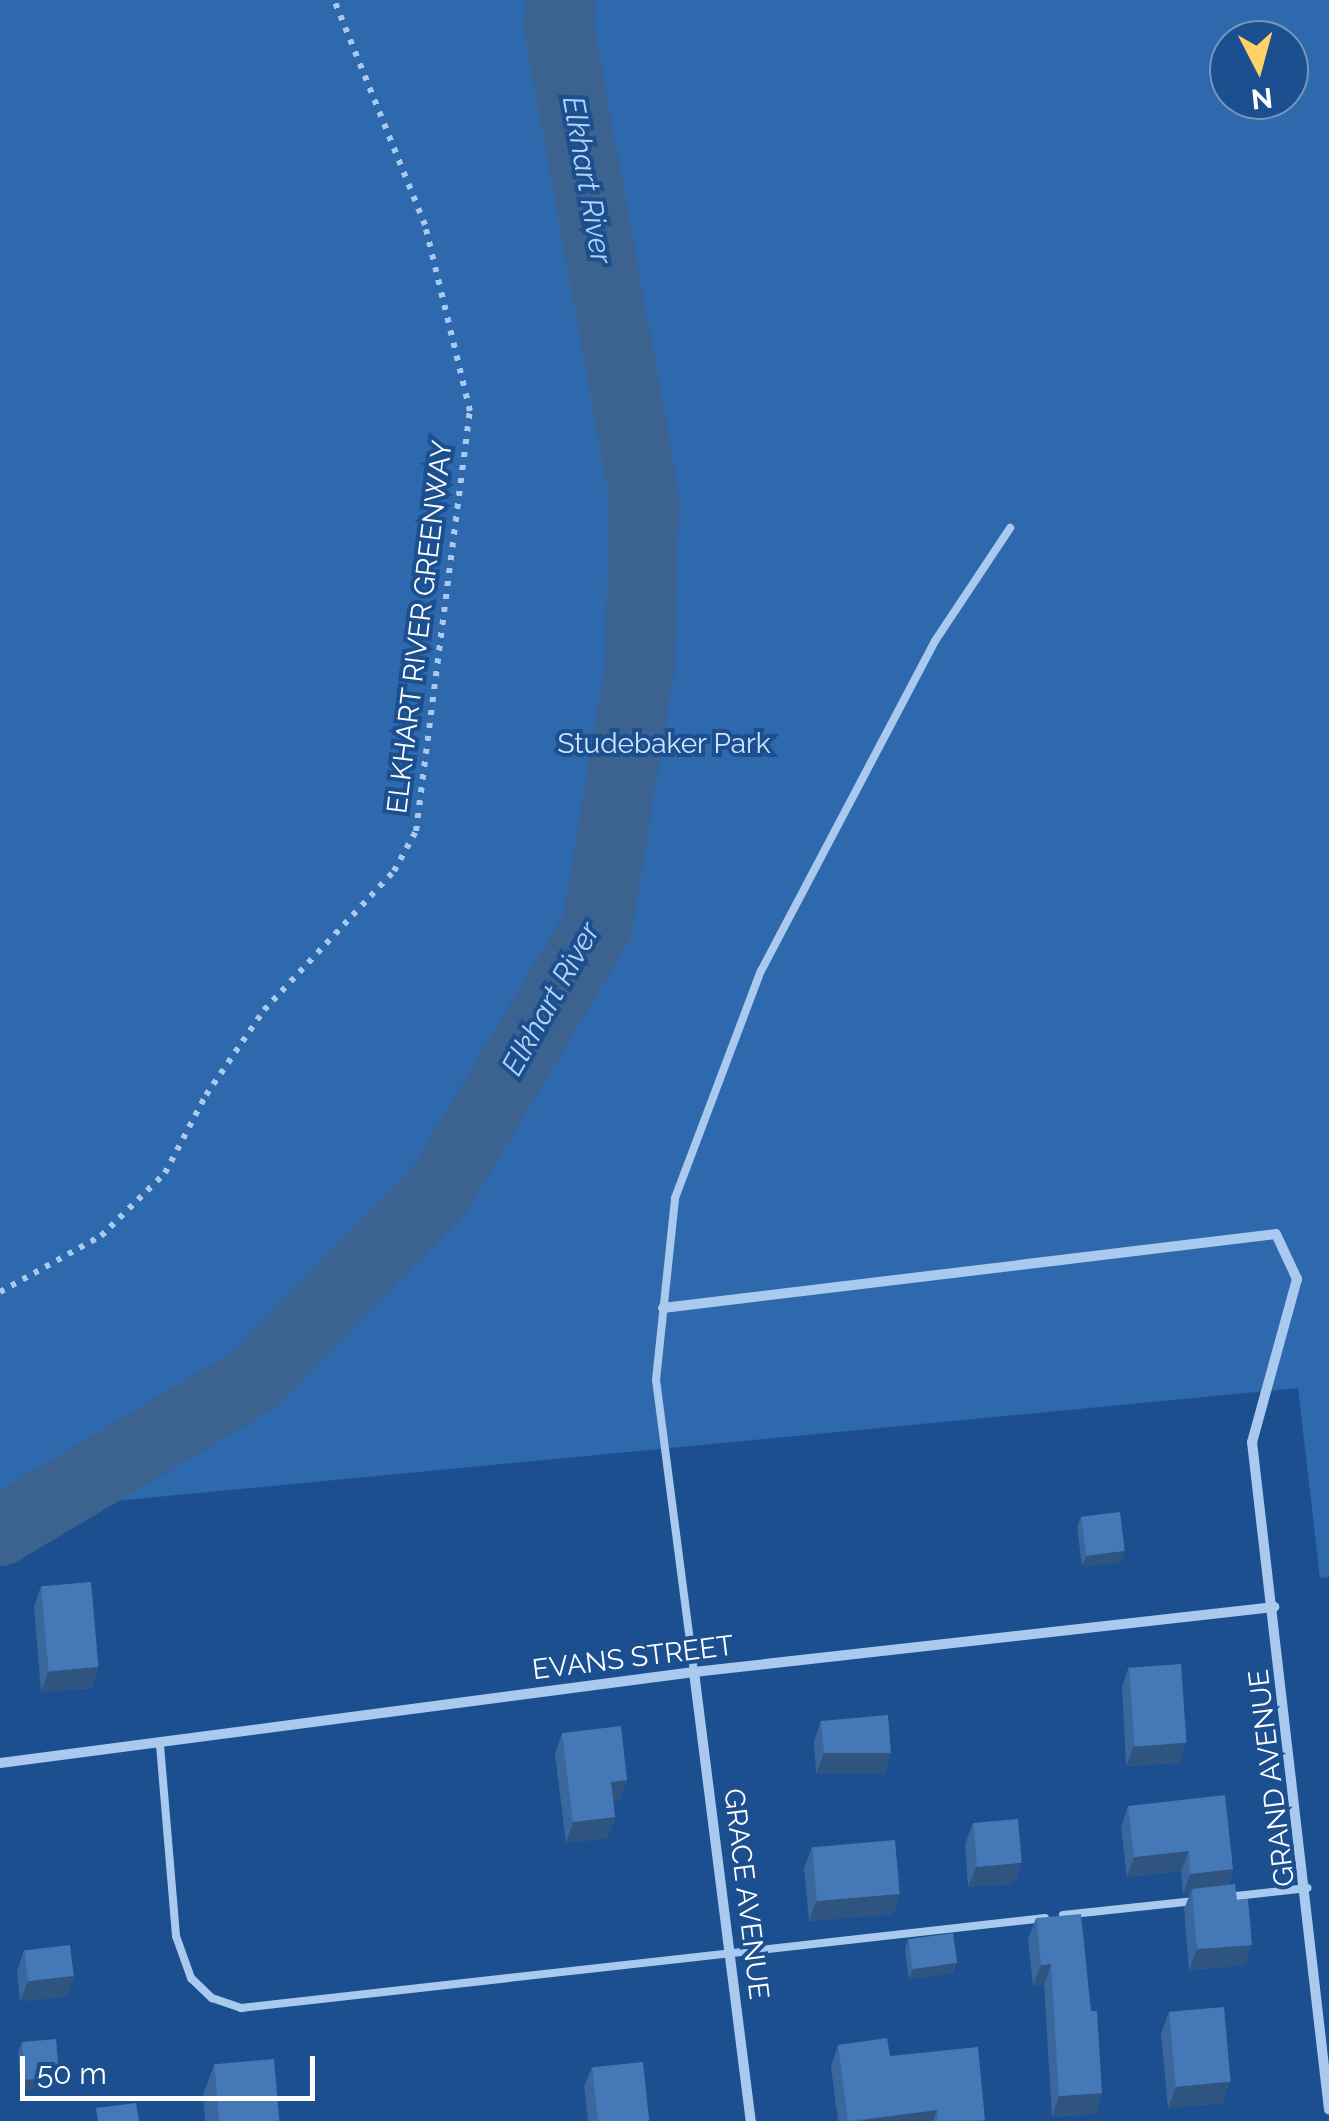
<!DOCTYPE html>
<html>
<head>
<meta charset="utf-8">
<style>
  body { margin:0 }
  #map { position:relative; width:1329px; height:2121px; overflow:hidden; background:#1b4f8f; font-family:Raleway,sans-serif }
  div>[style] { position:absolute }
  .green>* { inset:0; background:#2e69ad }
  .river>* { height:70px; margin:-35px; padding:0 35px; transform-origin:35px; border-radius:35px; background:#3c6290 }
  .path>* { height:6px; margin-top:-3px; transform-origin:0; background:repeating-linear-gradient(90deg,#a9c9ee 0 5px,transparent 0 13px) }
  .lane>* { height:8px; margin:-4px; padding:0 4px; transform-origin:4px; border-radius:4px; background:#a9c9ee }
  .street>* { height:10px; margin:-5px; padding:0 5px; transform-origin:5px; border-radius:5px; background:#a9c9ee }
  .wall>* { inset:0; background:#3a679d }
  .shaded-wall>* { inset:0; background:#305480 }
  .building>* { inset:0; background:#4478b7; transform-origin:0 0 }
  span { translate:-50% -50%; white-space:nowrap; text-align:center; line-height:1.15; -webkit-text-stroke:8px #1b4f8f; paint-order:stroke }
  .street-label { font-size:28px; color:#fff }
  .park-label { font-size:28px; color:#cfe3fa }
  .water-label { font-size:30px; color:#b5d3f5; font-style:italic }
  .north { position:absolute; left:1209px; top:20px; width:100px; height:100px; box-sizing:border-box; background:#1b4f8f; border:2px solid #7695bc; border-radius:50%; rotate:174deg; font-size:28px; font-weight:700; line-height:40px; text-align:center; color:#fff }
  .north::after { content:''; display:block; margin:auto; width:35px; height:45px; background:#ffd166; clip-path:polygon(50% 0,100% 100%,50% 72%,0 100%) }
  .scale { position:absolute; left:20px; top:2056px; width:295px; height:45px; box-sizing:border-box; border:5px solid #fff; border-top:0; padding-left:12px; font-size:30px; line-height:35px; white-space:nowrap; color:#fff; -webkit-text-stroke:8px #1b4f8f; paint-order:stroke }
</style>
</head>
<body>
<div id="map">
  <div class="green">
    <div style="clip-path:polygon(evenodd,0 0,1329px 0,1329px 1577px,1320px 1578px,1298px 1388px,0 1512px,0 0,1229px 40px,1289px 40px,1289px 100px,1229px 100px,1229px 40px)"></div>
  </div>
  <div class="river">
    <div style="left:0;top:1531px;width:295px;rotate:-30.8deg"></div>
    <div style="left:253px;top:1380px;width:265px;rotate:-45.5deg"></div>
    <div style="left:439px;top:1191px;width:308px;rotate:-59.1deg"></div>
    <div style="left:597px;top:927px;width:267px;rotate:-80.7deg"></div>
    <div style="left:640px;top:663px;width:168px;rotate:-88.6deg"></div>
    <div style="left:644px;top:495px;width:476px;rotate:-100.3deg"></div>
    <div style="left:559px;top:27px;width:27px;rotate:-86deg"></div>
  </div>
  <div class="path">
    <div style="left:0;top:1292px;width:115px;rotate:-29deg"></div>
    <div style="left:101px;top:1236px;width:90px;rotate:-44.5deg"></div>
    <div style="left:165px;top:1173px;width:88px;rotate:-62.3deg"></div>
    <div style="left:206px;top:1095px;width:103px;rotate:-55.7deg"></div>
    <div style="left:264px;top:1010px;width:190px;rotate:-46.9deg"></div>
    <div style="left:394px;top:871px;width:46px;rotate:-61.2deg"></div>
    <div style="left:416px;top:831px;width:423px;rotate:-82.7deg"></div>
    <div style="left:470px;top:411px;width:191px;rotate:-103.6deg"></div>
    <div style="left:425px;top:225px;width:243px;rotate:-112deg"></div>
  </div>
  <div class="lane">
    <div style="left:694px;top:1672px;width:294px;rotate:-97.4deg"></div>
    <div style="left:656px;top:1380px;width:183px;rotate:-84deg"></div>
    <div style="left:675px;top:1198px;width:243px;rotate:-69.3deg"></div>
    <div style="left:761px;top:971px;width:373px;rotate:-62.2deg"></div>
    <div style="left:935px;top:641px;width:136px;rotate:-56.4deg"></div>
    <div style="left:160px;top:1745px;width:192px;rotate:85.2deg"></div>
    <div style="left:176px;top:1936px;width:45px;rotate:70.3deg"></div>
    <div style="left:191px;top:1978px;width:29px;rotate:44deg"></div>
    <div style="left:212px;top:1998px;width:31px;rotate:19deg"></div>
    <div style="left:241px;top:2008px;width:809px;rotate:-6.39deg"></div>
    <div style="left:1227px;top:1897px;width:81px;rotate:-6.4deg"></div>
    <div style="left:1063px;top:1915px;width:132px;rotate:-6.1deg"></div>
  </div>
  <div class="street">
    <div style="left:663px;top:1308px;width:617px;rotate:-6.88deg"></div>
    <div style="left:1276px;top:1234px;width:50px;rotate:65deg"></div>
    <div style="left:1297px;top:1279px;width:169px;rotate:105.4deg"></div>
    <div style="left:1252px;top:1442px;width:672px;rotate:83.42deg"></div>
    <div style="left:694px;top:1672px;width:453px;rotate:82.8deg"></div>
    <div style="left:0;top:1763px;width:700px;rotate:-7.47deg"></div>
    <div style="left:694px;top:1672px;width:584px;rotate:-6.39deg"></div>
  </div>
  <div class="wall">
    <div style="clip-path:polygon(1081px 1517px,1125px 1551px,1121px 1562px,1082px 1566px,1077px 1527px)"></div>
    <div style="clip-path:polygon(41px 1586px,98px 1667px,91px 1688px,41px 1692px,34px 1607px)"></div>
    <div style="clip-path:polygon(1129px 1666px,1179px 1763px,1126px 1766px,1122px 1687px)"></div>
    <div style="clip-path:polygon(821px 1721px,891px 1753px,884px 1774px,816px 1774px,814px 1741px)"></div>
    <div style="clip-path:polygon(562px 1733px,627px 1780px,620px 1800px,613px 1801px,615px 1817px,607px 1838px,566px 1843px,555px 1754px)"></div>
    <div style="clip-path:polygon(1128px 1806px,1233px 1869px,1228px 1885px,1237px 1900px,1252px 1945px,1245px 1965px,1189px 1970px,1184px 1909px,1190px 1894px,1183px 1894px,1181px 1871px,1127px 1877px,1121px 1827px)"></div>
    <div style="clip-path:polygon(973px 1823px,1014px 1884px,968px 1887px,965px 1844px)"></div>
    <div style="clip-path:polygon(812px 1847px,900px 1894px,893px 1914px,809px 1921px,804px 1868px)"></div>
    <div style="clip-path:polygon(1036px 1918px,1091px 2011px,1102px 2093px,1095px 2114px,1052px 2117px,1044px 1985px,1033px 1986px,1028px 1939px)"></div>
    <div style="clip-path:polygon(908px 1939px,953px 1973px,909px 1979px,905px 1949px)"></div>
    <div style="clip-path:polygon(24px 1950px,74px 1976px,67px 1997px,20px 2001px,17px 1971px)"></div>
    <div style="clip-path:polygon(1169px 2012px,1223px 2103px,1168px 2108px,1161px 2033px)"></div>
    <div style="clip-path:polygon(22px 2042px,55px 2087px,21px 2090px,18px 2052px)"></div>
    <div style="clip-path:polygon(838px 2045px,890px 2056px,985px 2120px,985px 2121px,838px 2121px,831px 2066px)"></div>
    <div style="clip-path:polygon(214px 2065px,279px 2121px,205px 2121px,203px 2095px)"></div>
    <div style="clip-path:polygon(592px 2067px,649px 2121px,588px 2121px,584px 2087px)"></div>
  </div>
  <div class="shaded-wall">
    <div style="clip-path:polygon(1125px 1551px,1121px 1562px,1082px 1566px,1086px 1556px)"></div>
    <div style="clip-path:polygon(98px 1667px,91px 1688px,41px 1692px,48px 1672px)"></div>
    <div style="clip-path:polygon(1186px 1743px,1179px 1763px,1126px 1766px,1134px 1746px)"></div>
    <div style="clip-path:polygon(824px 1753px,891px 1753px,884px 1774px,816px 1774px)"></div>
    <div style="clip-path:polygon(627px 1780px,620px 1800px,603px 1803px,611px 1782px)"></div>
    <div style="clip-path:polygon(615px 1817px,607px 1838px,566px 1843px,573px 1822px)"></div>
    <div style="clip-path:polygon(1189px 1851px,1181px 1871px,1127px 1877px,1134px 1857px)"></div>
    <div style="clip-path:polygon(1022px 1863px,1014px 1884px,968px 1887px,976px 1867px)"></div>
    <div style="clip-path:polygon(1233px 1869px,1226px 1890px,1192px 1889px,1190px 1894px,1183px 1894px,1190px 1874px)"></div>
    <div style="clip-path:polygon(900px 1894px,893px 1914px,809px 1921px,816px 1901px)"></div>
    <div style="clip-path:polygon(1252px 1945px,1245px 1965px,1189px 1970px,1197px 1949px)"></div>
    <div style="clip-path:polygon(957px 1963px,953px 1973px,909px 1979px,913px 1969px)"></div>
    <div style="clip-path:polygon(1051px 1964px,1044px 1985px,1033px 1986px,1041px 1965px)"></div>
    <div style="clip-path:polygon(74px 1976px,67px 1997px,20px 2001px,28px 1981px)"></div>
    <div style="clip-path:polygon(59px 2077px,55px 2087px,21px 2090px,25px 2080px)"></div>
    <div style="clip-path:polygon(1230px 2082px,1223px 2103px,1168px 2108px,1176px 2087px)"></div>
    <div style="clip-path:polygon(1102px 2093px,1095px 2114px,1052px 2117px,1059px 2096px)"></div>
    <div style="clip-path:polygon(937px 2110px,933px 2121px,857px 2121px)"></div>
  </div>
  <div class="building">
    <div style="left:1120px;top:1512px;width:39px;height:39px;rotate:83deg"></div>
    <div style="left:91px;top:1582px;width:85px;height:50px;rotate:85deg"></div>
    <div style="left:1181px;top:1664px;width:79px;height:52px;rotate:86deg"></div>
    <div style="clip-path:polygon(888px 1715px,891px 1753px,824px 1753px,821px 1721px)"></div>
    <div style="clip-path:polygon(621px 1726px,627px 1780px,611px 1782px,615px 1817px,573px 1822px,562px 1733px)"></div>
    <div style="clip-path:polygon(1225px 1795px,1233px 1869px,1190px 1874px,1189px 1851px,1134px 1857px,1128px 1806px)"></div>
    <div style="left:1018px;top:1819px;width:44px;height:45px;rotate:85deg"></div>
    <div style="left:895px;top:1840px;width:54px;height:83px;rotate:85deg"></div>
    <div style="clip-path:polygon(1235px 1884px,1237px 1900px,1248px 1899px,1252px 1945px,1197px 1949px,1192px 1889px)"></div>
    <div style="clip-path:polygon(1081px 1914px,1091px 2011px,1097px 2011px,1102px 2093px,1059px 2096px,1051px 1964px,1041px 1965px,1036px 1918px)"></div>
    <div style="left:953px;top:1933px;width:30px;height:45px;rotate:82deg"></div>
    <div style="left:70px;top:1945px;width:31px;height:46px;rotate:83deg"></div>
    <div style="left:1224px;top:2007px;width:75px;height:55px;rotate:85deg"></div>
    <div style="clip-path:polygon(887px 2038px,890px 2056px,978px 2047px,985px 2120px,938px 2121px,937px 2110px,848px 2121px,838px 2045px)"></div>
    <div style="left:56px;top:2039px;width:38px;height:34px;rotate:85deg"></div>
    <div style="left:274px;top:2059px;width:62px;height:60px;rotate:85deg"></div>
    <div style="left:643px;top:2062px;width:59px;height:51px;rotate:84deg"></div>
    <div style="clip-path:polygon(136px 2103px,139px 2121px,98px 2121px,96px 2108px)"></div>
  </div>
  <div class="street-label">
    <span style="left:420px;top:627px;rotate:-83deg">ELKHART RIVER GREENWAY</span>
    <span style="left:633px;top:1658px;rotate:-7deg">EVANS STREET</span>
    <span style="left:1272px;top:1778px;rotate:-97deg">GRAND AVENUE</span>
    <span style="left:746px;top:1894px;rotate:83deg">GRACE AVENUE</span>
  </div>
  <div class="park-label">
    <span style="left:664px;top:744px">Studebaker Park</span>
  </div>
  <div class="water-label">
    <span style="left:587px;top:180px;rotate:80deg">Elkhart River</span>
    <span style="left:551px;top:999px;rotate:-61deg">Elkhart River</span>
  </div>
  <div class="north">N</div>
  <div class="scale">50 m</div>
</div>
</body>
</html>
